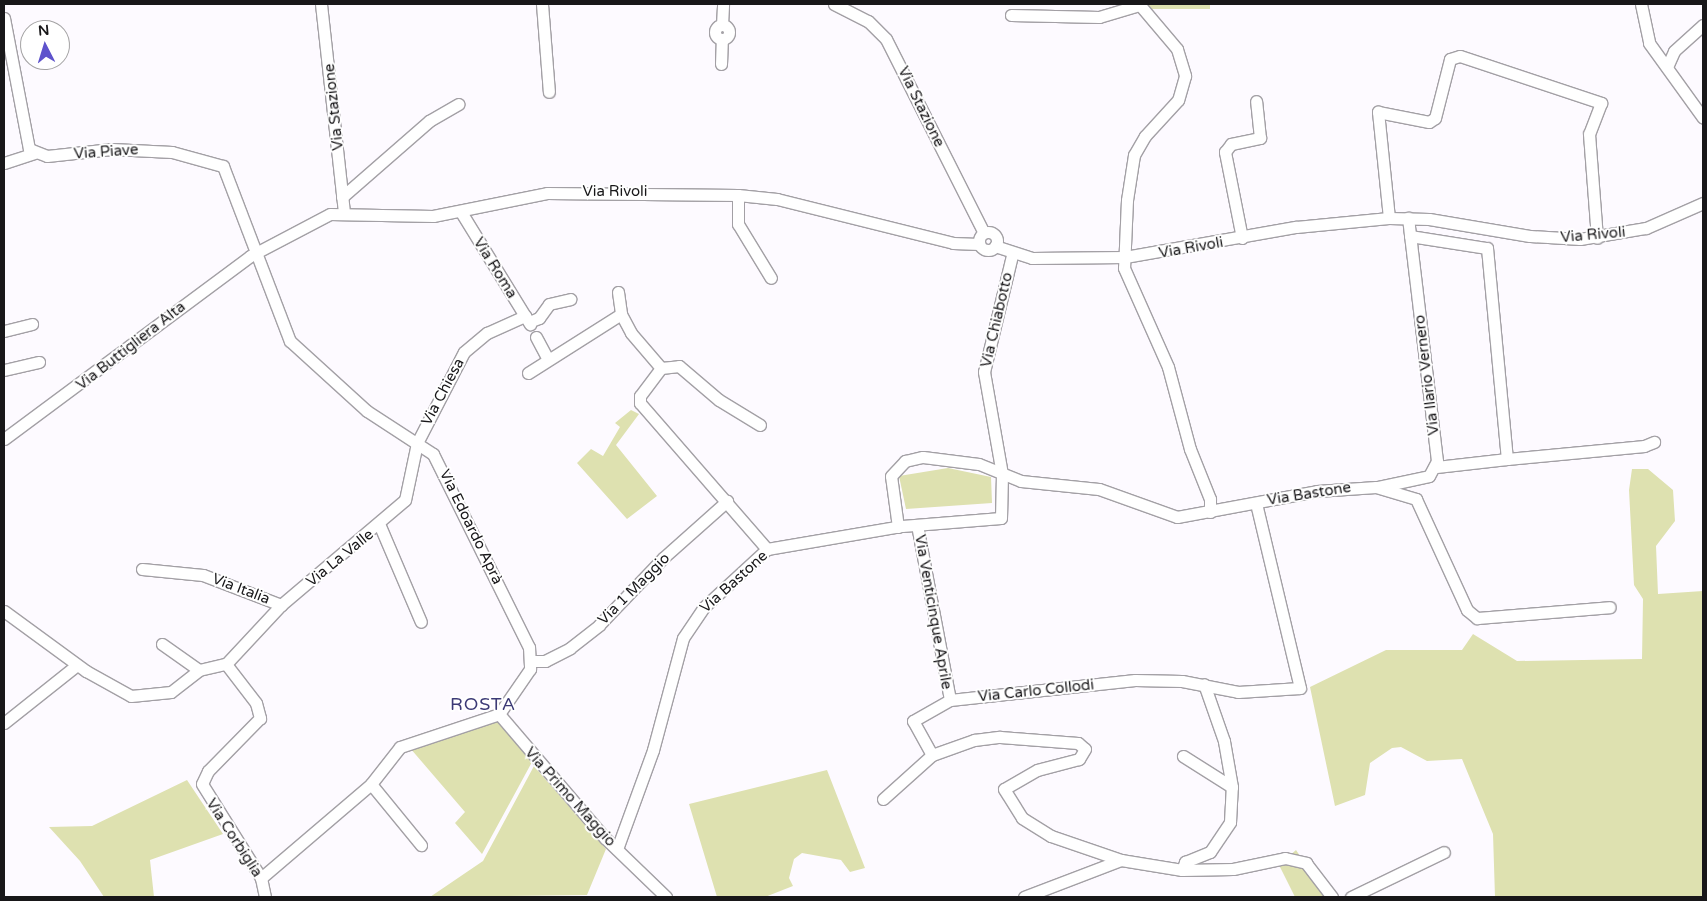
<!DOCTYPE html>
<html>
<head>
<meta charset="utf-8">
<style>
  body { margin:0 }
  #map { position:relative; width:1707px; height:901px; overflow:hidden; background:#fdfaff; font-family:"Varela Round",sans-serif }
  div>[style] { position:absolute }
  .green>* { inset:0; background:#dee1b0; transform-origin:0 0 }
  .roads { filter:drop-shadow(1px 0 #a3a0a5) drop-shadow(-1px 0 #a3a0a5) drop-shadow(0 1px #a3a0a5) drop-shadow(0 -1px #a3a0a5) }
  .minor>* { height:11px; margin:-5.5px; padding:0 5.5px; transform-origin:5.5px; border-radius:5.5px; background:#fff }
  .minor>.ring { margin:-5.5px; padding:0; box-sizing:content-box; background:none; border:11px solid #fff; border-radius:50% }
  span { translate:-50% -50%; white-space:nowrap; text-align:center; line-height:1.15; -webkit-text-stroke:4px #fff; paint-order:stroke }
  .street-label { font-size:15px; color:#181719 }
  .quarter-label { font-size:18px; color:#3c3a76; letter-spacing:1px }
  .frame { position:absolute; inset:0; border:5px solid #181719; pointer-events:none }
  .north { position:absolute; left:20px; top:20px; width:50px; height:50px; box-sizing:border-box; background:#fff; border:1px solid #a3a2a3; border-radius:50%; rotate:355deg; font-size:14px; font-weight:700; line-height:20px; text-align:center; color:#181719 }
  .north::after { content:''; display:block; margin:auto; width:18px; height:22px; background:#5e53cc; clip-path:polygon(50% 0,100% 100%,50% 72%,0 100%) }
</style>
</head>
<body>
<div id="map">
  <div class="green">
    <div style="left:1148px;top:4px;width:62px;height:5px"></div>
    <div style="clip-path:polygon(631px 410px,639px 414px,616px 445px,657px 496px,627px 519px,577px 463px,591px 449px,603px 456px,620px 427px,615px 423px)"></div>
    <div style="clip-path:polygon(948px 468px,991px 477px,992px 503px,906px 509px,899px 476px)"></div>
    <div style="clip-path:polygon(1632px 469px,1648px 469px,1673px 490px,1675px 521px,1656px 546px,1658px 594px,1703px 591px,1703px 897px,1495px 897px,1493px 834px,1462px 759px,1427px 761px,1401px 747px,1392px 748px,1370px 763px,1365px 795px,1335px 806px,1310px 687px,1386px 650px,1462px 650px,1473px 634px,1517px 661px,1642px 659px,1643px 599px,1634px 585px,1629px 490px)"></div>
    <div style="clip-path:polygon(495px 716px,532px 762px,482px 854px,455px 823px,465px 812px,410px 748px)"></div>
    <div style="clip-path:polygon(534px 766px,606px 849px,587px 895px,430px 897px,483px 861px)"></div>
    <div style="clip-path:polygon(827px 770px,865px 868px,850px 872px,841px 860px,802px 853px,794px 859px,789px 878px,793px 886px,765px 897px,717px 897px,689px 804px)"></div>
    <div style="clip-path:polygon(187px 780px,223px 834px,150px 860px,154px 897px,104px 897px,80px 861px,49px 827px,92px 826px)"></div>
    <div style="clip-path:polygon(1296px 850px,1327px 897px,1295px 897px,1279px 865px)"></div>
  </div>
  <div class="roads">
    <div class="minor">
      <div style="left:321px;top:4px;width:208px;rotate:83.7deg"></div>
      <div style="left:542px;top:4px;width:88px;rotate:85.5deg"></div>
      <div style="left:834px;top:4px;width:38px;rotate:27deg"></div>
      <div style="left:868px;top:21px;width:25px;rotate:45deg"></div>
      <div style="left:886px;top:39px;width:217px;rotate:63.2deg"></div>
      <div style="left:1139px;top:4px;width:59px;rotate:49.8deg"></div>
      <div style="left:1177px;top:49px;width:28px;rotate:73deg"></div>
      <div style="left:1185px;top:76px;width:25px;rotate:106deg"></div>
      <div style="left:1178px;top:100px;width:49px;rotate:132.5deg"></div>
      <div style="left:1145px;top:136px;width:22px;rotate:120deg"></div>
      <div style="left:1134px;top:155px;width:46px;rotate:98.8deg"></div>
      <div style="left:1127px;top:200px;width:68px;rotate:92.5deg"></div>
      <div style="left:1124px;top:268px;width:108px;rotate:66deg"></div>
      <div style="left:1168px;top:367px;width:85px;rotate:75deg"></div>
      <div style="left:1190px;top:449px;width:54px;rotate:68.2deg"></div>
      <div style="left:1210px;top:499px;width:13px;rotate:90deg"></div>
      <div style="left:1641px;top:4px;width:40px;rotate:78deg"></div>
      <div style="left:1649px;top:43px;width:92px;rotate:54.2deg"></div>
      <div style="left:1011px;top:15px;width:88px;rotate:1.3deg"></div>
      <div style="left:1099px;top:17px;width:42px;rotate:-16.7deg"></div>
      <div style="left:4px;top:18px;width:133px;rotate:79.2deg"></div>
      <div style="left:29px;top:149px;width:19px;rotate:21deg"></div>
      <div style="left:47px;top:156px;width:65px;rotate:-6.1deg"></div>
      <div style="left:112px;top:149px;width:60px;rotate:2.9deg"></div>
      <div style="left:172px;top:152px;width:53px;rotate:15.4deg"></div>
      <div style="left:223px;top:166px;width:187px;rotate:69.1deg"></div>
      <div style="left:290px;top:341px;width:104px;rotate:42.3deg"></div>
      <div style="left:367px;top:411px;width:79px;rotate:33.1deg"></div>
      <div style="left:433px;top:454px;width:216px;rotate:63.6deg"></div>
      <div style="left:529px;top:647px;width:22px;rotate:87deg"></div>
      <div style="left:530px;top:669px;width:55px;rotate:124.6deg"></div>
      <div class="ring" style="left:715px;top:25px;width:3px;height:3px"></div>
      <div style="left:722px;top:25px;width:21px;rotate:-87deg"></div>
      <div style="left:721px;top:64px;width:25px;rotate:-88deg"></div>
      <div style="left:1667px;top:67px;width:17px;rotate:-66deg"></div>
      <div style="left:1674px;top:51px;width:39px;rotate:-42deg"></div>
      <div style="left:4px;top:163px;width:32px;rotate:-18deg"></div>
      <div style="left:738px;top:195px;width:29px;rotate:90deg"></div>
      <div style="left:738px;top:224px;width:63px;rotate:58.6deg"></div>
      <div style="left:342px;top:197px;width:116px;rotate:-41.1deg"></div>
      <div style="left:429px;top:121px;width:34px;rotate:-30deg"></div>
      <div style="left:461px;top:212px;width:132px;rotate:58.4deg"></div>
      <div style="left:1389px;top:218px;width:107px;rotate:-95.9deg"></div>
      <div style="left:1378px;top:112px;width:52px;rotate:11.1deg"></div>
      <div style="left:1429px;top:122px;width:7px;rotate:-34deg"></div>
      <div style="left:1435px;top:118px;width:61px;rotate:-75.7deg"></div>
      <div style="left:1450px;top:59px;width:10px;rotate:-17deg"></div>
      <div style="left:1460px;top:56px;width:149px;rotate:18.4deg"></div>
      <div style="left:1601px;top:103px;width:33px;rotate:111deg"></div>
      <div style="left:1589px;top:134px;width:104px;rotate:85.6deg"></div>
      <div class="ring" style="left:979px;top:232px;width:7px;height:7px"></div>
      <div style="left:1410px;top:236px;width:78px;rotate:8.9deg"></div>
      <div style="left:1487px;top:248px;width:212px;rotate:84.6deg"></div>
      <div style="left:1507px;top:459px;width:71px;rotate:173.6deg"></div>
      <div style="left:1242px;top:238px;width:88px;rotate:-101.2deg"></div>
      <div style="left:1225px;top:152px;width:10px;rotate:-53deg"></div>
      <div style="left:1231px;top:144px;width:30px;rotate:-12deg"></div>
      <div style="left:1260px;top:138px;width:37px;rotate:-96deg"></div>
      <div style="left:995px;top:246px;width:39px;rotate:18deg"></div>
      <div style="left:1032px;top:258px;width:93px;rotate:-0.6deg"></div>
      <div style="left:1125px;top:257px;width:174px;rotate:-10deg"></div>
      <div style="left:1296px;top:227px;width:93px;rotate:-5.5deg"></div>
      <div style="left:1389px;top:218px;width:40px;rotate:1.4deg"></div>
      <div style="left:1429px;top:219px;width:102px;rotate:9.6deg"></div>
      <div style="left:1530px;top:236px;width:50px;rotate:3.4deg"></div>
      <div style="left:1580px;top:239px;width:67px;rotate:-9.5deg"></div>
      <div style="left:1646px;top:228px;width:62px;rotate:-23.7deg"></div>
      <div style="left:618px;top:292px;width:22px;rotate:82deg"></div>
      <div style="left:621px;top:314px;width:21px;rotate:62deg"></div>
      <div style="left:631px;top:333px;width:46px;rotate:49.4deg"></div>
      <div style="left:661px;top:368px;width:35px;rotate:127deg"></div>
      <div style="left:640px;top:396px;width:7px;rotate:90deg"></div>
      <div style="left:640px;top:403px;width:194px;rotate:49deg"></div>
      <div style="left:529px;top:322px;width:11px;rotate:-22deg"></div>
      <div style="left:539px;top:318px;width:17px;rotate:-54deg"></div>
      <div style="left:549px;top:304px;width:22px;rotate:-13deg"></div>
      <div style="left:4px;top:331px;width:29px;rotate:-14deg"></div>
      <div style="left:536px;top:337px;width:24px;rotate:62deg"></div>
      <div style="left:661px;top:368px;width:18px;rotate:-6deg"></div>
      <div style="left:679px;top:366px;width:52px;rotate:40.4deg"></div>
      <div style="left:719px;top:400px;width:48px;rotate:31.4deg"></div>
      <div style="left:4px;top:370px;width:36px;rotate:-13deg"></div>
      <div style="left:528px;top:373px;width:110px;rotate:-32.4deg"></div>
      <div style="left:4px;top:439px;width:307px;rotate:-36.6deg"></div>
      <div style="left:250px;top:256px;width:90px;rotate:-27.7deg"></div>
      <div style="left:330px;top:214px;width:103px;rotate:1.1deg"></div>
      <div style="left:433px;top:216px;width:116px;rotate:-11.4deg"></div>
      <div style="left:547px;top:193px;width:191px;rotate:0.6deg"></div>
      <div style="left:738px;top:195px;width:39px;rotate:6deg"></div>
      <div style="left:777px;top:199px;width:181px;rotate:14deg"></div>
      <div style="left:953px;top:243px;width:26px;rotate:2deg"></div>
      <div style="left:1507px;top:459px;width:138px;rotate:-5.4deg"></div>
      <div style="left:1644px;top:446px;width:11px;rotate:-22deg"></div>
      <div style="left:1378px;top:487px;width:52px;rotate:-12.2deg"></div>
      <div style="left:1429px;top:476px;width:17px;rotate:-62deg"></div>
      <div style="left:1437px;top:461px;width:245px;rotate:-96.8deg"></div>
      <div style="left:917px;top:525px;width:178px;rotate:79.3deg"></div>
      <div style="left:380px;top:526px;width:104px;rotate:66.9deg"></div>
      <div style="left:898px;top:527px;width:51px;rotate:-97.8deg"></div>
      <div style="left:891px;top:476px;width:21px;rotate:-47deg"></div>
      <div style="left:905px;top:461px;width:18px;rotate:-13deg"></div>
      <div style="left:923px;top:457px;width:56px;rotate:7.1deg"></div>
      <div style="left:979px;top:464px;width:45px;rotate:22deg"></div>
      <div style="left:1021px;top:481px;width:78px;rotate:5.9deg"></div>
      <div style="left:1099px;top:489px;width:83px;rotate:19.7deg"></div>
      <div style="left:1177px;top:517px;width:142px;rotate:-10.5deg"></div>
      <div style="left:1317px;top:491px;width:59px;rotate:-3.9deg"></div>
      <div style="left:1376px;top:487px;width:42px;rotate:16.7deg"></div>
      <div style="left:1416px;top:499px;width:122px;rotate:65.3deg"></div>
      <div style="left:1467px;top:610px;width:13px;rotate:39deg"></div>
      <div style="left:1477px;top:618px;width:133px;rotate:-4.7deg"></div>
      <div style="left:142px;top:569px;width:61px;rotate:5.6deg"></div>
      <div style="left:203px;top:575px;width:84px;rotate:21deg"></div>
      <div style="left:4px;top:611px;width:102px;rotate:36.2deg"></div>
      <div style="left:86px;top:671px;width:51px;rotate:29.1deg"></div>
      <div style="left:131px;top:696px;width:40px;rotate:-5.7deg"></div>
      <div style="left:171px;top:692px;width:36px;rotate:-38deg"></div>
      <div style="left:199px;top:670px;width:28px;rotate:-13deg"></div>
      <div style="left:226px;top:664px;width:81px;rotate:-47deg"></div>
      <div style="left:281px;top:605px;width:162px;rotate:-40.3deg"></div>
      <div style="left:405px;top:500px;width:58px;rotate:-78.1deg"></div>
      <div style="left:417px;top:443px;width:102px;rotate:-62.7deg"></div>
      <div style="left:464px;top:352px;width:30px;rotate:-40deg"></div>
      <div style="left:487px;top:333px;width:42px;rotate:-24.1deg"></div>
      <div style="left:162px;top:644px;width:45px;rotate:35.1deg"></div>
      <div style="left:531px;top:661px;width:14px"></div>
      <div style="left:545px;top:661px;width:28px;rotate:-27deg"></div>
      <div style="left:570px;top:648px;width:37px;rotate:-38deg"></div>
      <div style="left:599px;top:625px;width:93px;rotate:-46.3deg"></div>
      <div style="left:663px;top:558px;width:86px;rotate:-41.7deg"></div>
      <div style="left:226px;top:664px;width:49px;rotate:52.4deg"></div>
      <div style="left:256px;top:703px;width:16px;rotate:75deg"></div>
      <div style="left:260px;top:718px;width:74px;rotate:134.5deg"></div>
      <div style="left:208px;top:771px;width:14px;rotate:115deg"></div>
      <div style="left:202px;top:784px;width:111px;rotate:57.9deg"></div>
      <div style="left:261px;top:878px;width:19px;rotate:78deg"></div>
      <div style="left:499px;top:714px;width:163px;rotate:49.5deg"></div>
      <div style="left:605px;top:838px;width:85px;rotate:44deg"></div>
      <div style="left:4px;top:723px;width:93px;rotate:-38.5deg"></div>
      <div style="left:932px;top:755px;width:39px;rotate:-119deg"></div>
      <div style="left:913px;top:721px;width:43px;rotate:-29.6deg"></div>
      <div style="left:950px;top:700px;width:186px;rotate:-6.2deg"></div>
      <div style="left:1135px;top:680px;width:47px;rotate:1.2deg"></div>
      <div style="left:1182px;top:681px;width:57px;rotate:11.1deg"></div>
      <div style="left:1238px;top:692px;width:62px;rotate:-3.7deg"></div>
      <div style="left:1300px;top:688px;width:190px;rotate:-103.4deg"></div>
      <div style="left:1183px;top:756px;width:58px;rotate:32.3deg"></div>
      <div style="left:371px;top:784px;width:79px;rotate:50.7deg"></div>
      <div style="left:883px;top:799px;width:66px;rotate:-41.9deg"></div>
      <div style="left:932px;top:755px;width:45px;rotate:-19.7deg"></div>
      <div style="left:974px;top:740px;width:26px;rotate:-7deg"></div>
      <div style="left:1000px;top:737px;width:78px;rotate:4.4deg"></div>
      <div style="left:1078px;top:743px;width:9px;rotate:41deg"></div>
      <div style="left:1085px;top:749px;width:12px;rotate:121deg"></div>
      <div style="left:1079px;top:759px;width:43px;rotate:165.3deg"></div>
      <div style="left:1037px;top:770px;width:38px;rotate:150deg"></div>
      <div style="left:1004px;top:789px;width:34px;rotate:58deg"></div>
      <div style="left:1022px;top:818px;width:34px;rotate:32deg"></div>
      <div style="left:1051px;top:836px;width:74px;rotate:18.9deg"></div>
      <div style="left:617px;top:849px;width:105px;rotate:-70deg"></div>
      <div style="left:653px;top:750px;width:116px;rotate:-75deg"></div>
      <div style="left:683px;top:638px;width:37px;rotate:-56deg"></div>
      <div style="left:704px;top:607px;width:86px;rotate:-42.6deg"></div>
      <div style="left:767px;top:549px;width:137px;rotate:-9.7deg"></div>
      <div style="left:902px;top:526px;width:99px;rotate:-4.6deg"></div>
      <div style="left:1001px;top:518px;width:44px;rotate:-88.7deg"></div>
      <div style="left:1002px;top:474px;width:104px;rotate:-100deg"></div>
      <div style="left:984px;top:372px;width:120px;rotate:-76.5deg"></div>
      <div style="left:1182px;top:870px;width:9px;rotate:-69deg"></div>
      <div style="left:1185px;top:862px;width:27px;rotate:-22deg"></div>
      <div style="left:1210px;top:852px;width:36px;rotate:-56deg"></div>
      <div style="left:1230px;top:822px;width:35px;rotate:-87deg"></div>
      <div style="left:1232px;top:787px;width:47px;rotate:-99.9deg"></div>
      <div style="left:1224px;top:741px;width:60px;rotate:-109.3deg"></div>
      <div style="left:261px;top:878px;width:145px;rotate:-40.5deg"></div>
      <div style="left:371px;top:784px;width:47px;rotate:-51.9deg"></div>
      <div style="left:400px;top:747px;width:104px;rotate:-18.4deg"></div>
      <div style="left:1024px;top:897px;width:104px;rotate:-20.9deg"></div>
      <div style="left:1121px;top:860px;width:62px;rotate:9.3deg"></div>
      <div style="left:1182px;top:870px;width:51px;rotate:-1.1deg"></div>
      <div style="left:1233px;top:869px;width:53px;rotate:-11.9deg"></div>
      <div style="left:1285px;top:858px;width:22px;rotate:13deg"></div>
      <div style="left:1306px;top:863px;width:43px;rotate:52.6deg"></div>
      <div style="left:1351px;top:897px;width:103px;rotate:-25.8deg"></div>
    </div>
  </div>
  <div class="street-label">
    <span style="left:334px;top:107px;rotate:-96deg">Via Stazione</span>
    <span style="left:921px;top:107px;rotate:64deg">Via Stazione</span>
    <span style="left:106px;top:152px;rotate:-4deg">Via Piave</span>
    <span style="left:615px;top:192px">Via Rivoli</span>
    <span style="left:1593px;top:235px;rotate:-5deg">Via Rivoli</span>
    <span style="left:1191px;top:248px;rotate:-10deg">Via Rivoli</span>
    <span style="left:495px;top:268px;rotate:58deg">Via Roma</span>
    <span style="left:997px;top:320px;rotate:-77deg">Via Chiabotto</span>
    <span style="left:131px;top:346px;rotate:-38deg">Via Buttigliera Alta</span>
    <span style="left:1427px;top:375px;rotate:-97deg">Via Ilario Vernero</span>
    <span style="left:443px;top:392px;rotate:-62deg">Via Chiesa</span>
    <span style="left:1309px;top:494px;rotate:-9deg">Via Bastone</span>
    <span style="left:471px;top:527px;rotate:64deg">Via Edoardo Aprà</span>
    <span style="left:340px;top:558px;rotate:-39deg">Via La Valle</span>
    <span style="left:734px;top:582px;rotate:-42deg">Via Bastone</span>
    <span style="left:241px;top:589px;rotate:21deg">Via Italia</span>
    <span style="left:634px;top:589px;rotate:-45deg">Via 1 Maggio</span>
    <span style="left:933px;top:612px;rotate:80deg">Via Venticinque Aprile</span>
    <span style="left:1036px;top:691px;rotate:-6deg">Via Carlo Collodi</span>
    <span style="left:570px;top:797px;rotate:48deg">Via Primo Maggio</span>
    <span style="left:234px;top:838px;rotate:57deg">Via Corbiglia</span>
  </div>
  <div class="quarter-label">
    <span style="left:483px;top:704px">ROSTA</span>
  </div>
  <div class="frame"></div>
  <div class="north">N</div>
</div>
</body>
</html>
